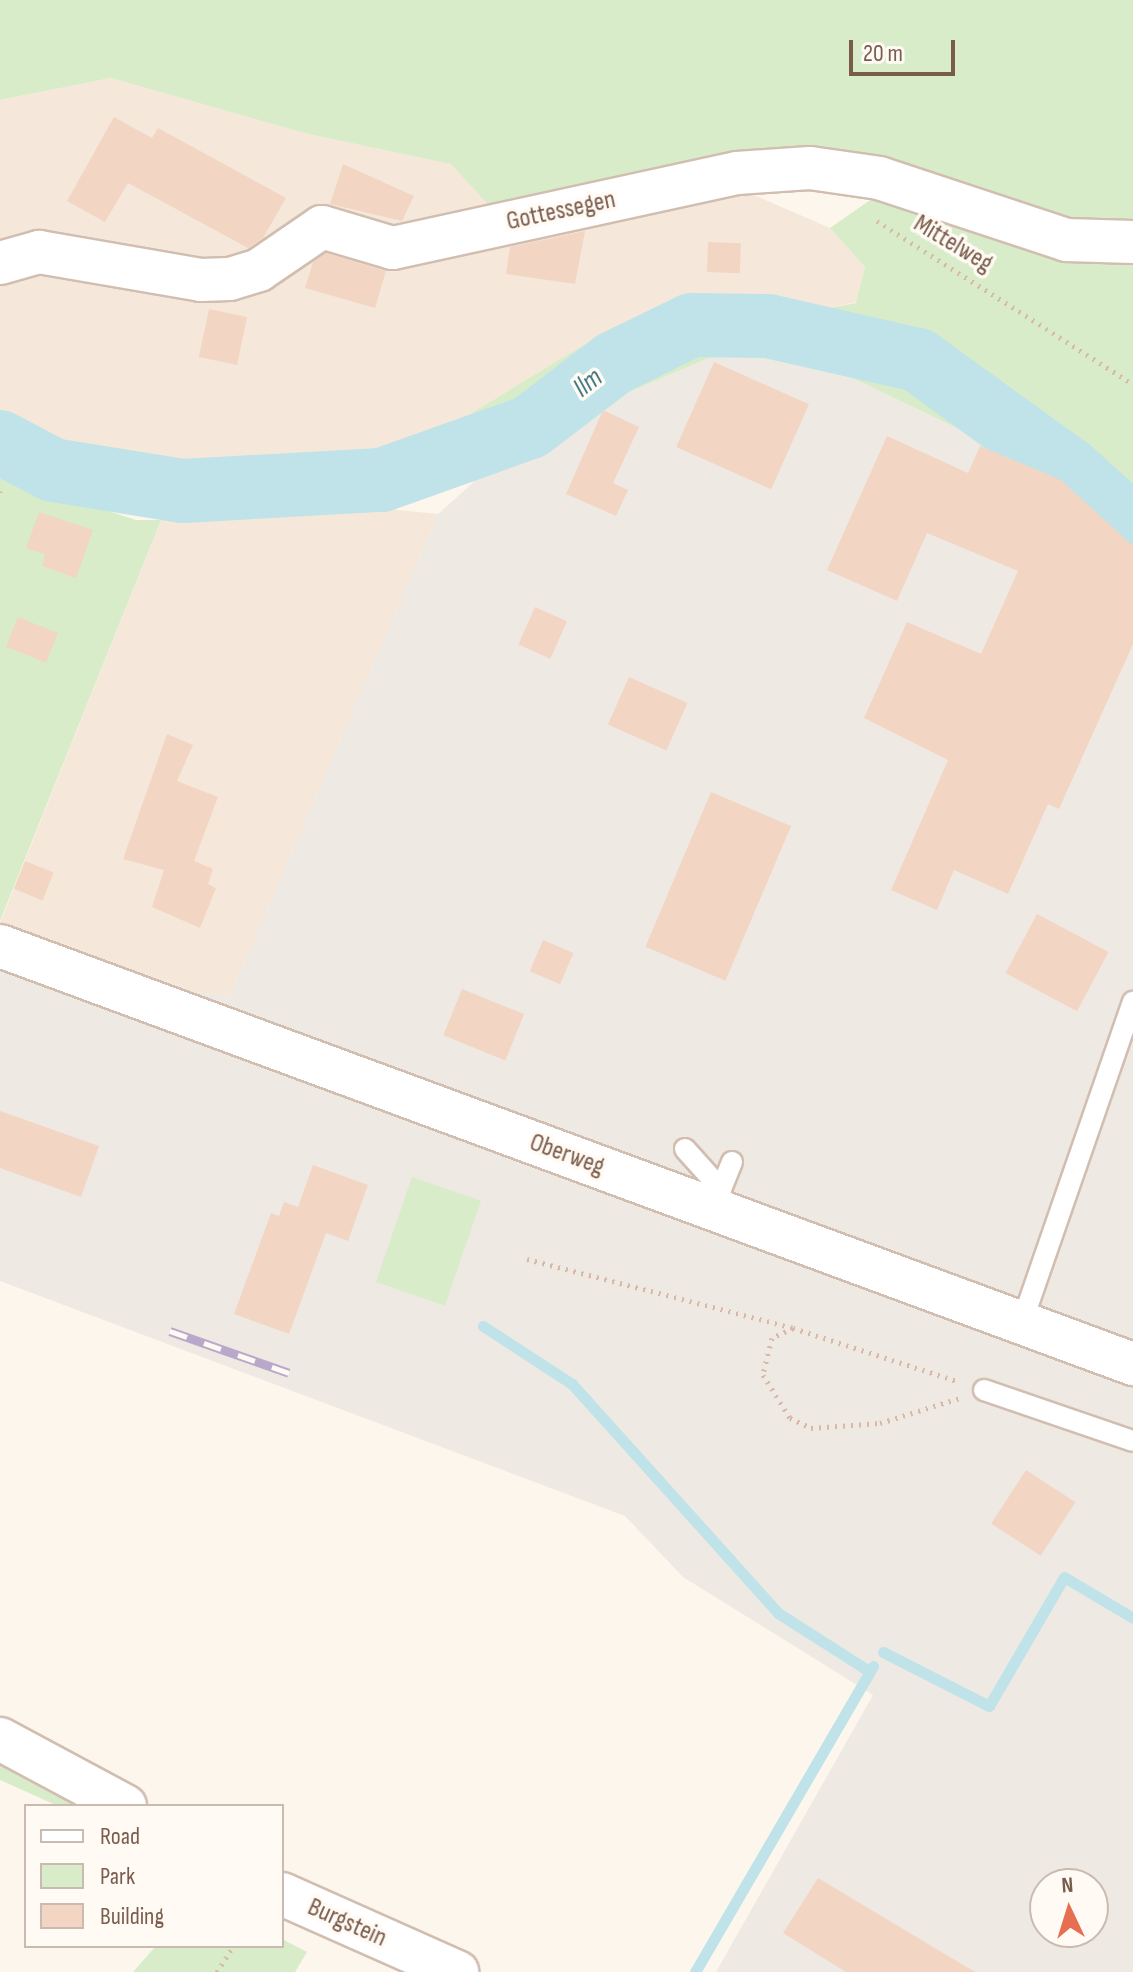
<!DOCTYPE html>
<html>
<head>
<meta charset="utf-8">
<style>
  body { margin:0 }
  #map { position:relative; width:1133px; height:1972px; overflow:hidden; background:#fdf6ec; font-family:"Sofia Sans Condensed",sans-serif }
  div>[style] { position:absolute }
  .residential>* { inset:0; background:#f5e8da }
  .industrial>* { inset:0; background:#efe9e4 }
  .green>* { inset:0; background:#d8ecc9; transform-origin:0 0 }
  .stream>* { height:11px; margin:-5.5px; padding:0 5.5px; transform-origin:5.5px; border-radius:5.5px; background:#bfe3e8 }
  .river>* { height:64px; margin:-32px; padding:0 32px; transform-origin:32px; border-radius:32px; background:#bfe3e8 }
  .building>* { inset:0; background:#f3d5c3; transform-origin:0 0 }
  .path>* { height:5px; margin-top:-2.5px; transform-origin:0; background:repeating-linear-gradient(90deg,#d9b8a5 0 2px,transparent 0 8px) }
  .roads { filter:drop-shadow(2px 0 #d1beb0) drop-shadow(-2px 0 #d1beb0) drop-shadow(0 2px #d1beb0) drop-shadow(0 -2px #d1beb0) }
  .service>* { height:20px; margin:-10px; padding:0 10px; transform-origin:10px; border-radius:10px; background:#fff }
  .minor>* { height:42px; margin:-21px; padding:0 21px; transform-origin:21px; border-radius:21px; background:#fff }
  .rail>* { height:9px; margin-top:-4.5px; transform-origin:0; background:repeating-linear-gradient(90deg,#fffaf3 0 18px,#b9a8c9 0 36px); box-sizing:border-box; border-block:2px solid #b9a8c9 }
  span { translate:-50% -50%; white-space:nowrap; text-align:center; line-height:1.15; -webkit-text-stroke:7px #fffaf3; paint-order:stroke }
  .street-label { font-size:26px; color:#7a5c4d }
  .water-label { font-size:28px; color:#437c86; font-style:italic }
  .legend { position:absolute; left:24px; top:1804px; width:260px; height:144px; box-sizing:border-box; background:#fffaf3; border:2px solid #cabbb1; margin:0; padding:10px 14px; list-style:none; font-size:24px; color:#7a5c4d }
  .legend li { display:flex; align-items:center; gap:16px; height:40px }
  .legend b { width:40px; border:2px solid #cabbb1 }
  .north { position:absolute; left:1029px; top:1868px; width:80px; height:80px; box-sizing:border-box; background:#fffaf3; border:2px solid #cabbb1; border-radius:50%; rotate:356deg; font-size:22px; font-weight:700; line-height:32px; text-align:center; color:#7a5c4d }
  .north::after { content:''; display:block; margin:auto; width:28px; height:36px; background:#e76f51; clip-path:polygon(50% 0,100% 100%,50% 72%,0 100%) }
  .scale { position:absolute; left:849px; top:40px; width:106px; height:36px; box-sizing:border-box; border:4px solid #7a5c4d; border-top:0; padding-left:10px; font-size:24px; line-height:28px; white-space:nowrap; color:#7a5c4d; -webkit-text-stroke:6px #fffaf3; paint-order:stroke }
</style>
</head>
<body>
<div id="map">
  <div class="residential">
    <div style="clip-path:polygon(111px 78px,308px 134px,452px 164px,497px 213px,747px 192px,830px 228px,865px 267px,857px 302px,817px 310px,766px 299px,613px 327px,442px 431px,350px 455px,246px 469px,158px 467px,51px 446px,0 417px,0 100px)"></div>
    <div style="clip-path:polygon(370px 507px,438px 514px,230px 996px,195px 992px,0 923px,161px 520px)"></div>
  </div>
  <div class="industrial">
    <div style="clip-path:polygon(evenodd,763px 335px,1044px 470px,1133px 546px,1133px 1972px,716px 1972px,873px 1695px,683px 1577px,625px 1516px,0 1281px,0 923px,195px 992px,230px 996px,438px 514px,524px 437px,763px 335px,1045px 1884px,1093px 1884px,1093px 1932px,1045px 1932px,1045px 1884px)"></div>
  </div>
  <div class="green">
    <div style="clip-path:polygon(0 0,1133px 0,1133px 222px,1086px 230px,836px 159px,496px 213px,451px 164px,308px 134px,111px 78px,0 100px)"></div>
    <div style="clip-path:polygon(889px 187px,1133px 249px,1133px 546px,1044px 470px,763px 335px,524px 437px,442px 431px,613px 327px,766px 299px,817px 310px,856px 303px,865px 267px,830px 228px)"></div>
    <div style="clip-path:polygon(0 476px,136px 520px,161px 520px,0 921px)"></div>
    <div style="left:412px;top:1177px;width:73px;height:111px;rotate:19deg"></div>
    <div style="clip-path:polygon(0 1758px,98px 1806px,58px 1806px,0 1780px)"></div>
    <div style="clip-path:polygon(282px 1939px,307px 1952px,295px 1972px,133px 1972px,156px 1946px,282px 1946px)"></div>
  </div>
  <div class="stream">
    <div style="left:483px;top:1326px;width:106px;rotate:33.1deg"></div>
    <div style="left:572px;top:1384px;width:308px;rotate:48deg"></div>
    <div style="left:778px;top:1613px;width:108px;rotate:32.5deg"></div>
    <div style="left:883px;top:1652px;width:119px;rotate:27deg"></div>
    <div style="left:989px;top:1706px;width:149px;rotate:-59.8deg"></div>
    <div style="left:1064px;top:1577px;width:80px;rotate:30.7deg"></div>
    <div style="left:695px;top:1972px;width:354px;rotate:-59.8deg"></div>
  </div>
  <div class="river">
    <div style="left:0;top:442px;width:60px;rotate:27.8deg"></div>
    <div style="left:53px;top:470px;width:132px;rotate:9.2deg"></div>
    <div style="left:183px;top:491px;width:199px;rotate:-3.2deg"></div>
    <div style="left:382px;top:480px;width:157px;rotate:-19.7deg"></div>
    <div style="left:530px;top:427px;width:106px;rotate:-37.3deg"></div>
    <div style="left:614px;top:363px;width:87px;rotate:-26deg"></div>
    <div style="left:692px;top:325px;width:76px;rotate:0.8deg"></div>
    <div style="left:768px;top:326px;width:154px;rotate:12.8deg"></div>
    <div style="left:918px;top:360px;width:188px;rotate:35.9deg"></div>
    <div style="left:1070px;top:470px;width:85px;rotate:42.1deg"></div>
  </div>
  <div class="building">
    <div style="clip-path:polygon(114px 117px,152px 138px,158px 128px,286px 198px,263px 238px,248px 248px,128px 183px,105px 222px,67px 201px)"></div>
    <div style="clip-path:polygon(343px 164px,414px 196px,402px 221px,330px 204px)"></div>
    <div style="clip-path:polygon(585px 231px,575px 284px,506px 274px,510px 247px)"></div>
    <div style="left:708px;top:242px;width:33px;height:30px;rotate:2deg"></div>
    <div style="clip-path:polygon(326px 253px,386px 271px,375px 308px,305px 288px,313px 262px)"></div>
    <div style="left:209px;top:309px;width:39px;height:49px;rotate:12deg"></div>
    <div style="left:714px;top:362px;width:104px;height:93px;rotate:24deg"></div>
    <div style="clip-path:polygon(603px 410px,639px 427px,613px 483px,628px 490px,616px 516px,566px 494px)"></div>
    <div style="clip-path:polygon(887px 436px,968px 473px,980px 446px,1061px 480px,1133px 546px,1133px 644px,1059px 809px,1048px 804px,1008px 894px,954px 870px,937px 910px,891px 890px,948px 760px,864px 718px,907px 622px,981px 654px,1018px 571px,927px 533px,897px 601px,827px 570px)"></div>
    <div style="clip-path:polygon(39px 512px,93px 530px,76px 578px,42px 566px,45px 554px,26px 548px)"></div>
    <div style="left:535px;top:607px;width:35px;height:41px;rotate:24deg"></div>
    <div style="left:18px;top:617px;width:43px;height:32px;rotate:22deg"></div>
    <div style="left:629px;top:677px;width:64px;height:52px;rotate:24deg"></div>
    <div style="clip-path:polygon(167px 734px,193px 745px,177px 781px,218px 797px,194px 861px,213px 869px,208px 884px,216px 888px,200px 928px,152px 907px,164px 870px,123px 859px)"></div>
    <div style="left:711px;top:792px;width:87px;height:168px;rotate:23deg"></div>
    <div style="left:25px;top:861px;width:31px;height:30px;rotate:22deg"></div>
    <div style="left:1037px;top:914px;width:81px;height:67px;rotate:28deg"></div>
    <div style="left:543px;top:940px;width:33px;height:34px;rotate:23deg"></div>
    <div style="left:462px;top:989px;width:67px;height:50px;rotate:22deg"></div>
    <div style="clip-path:polygon(0 1111px,99px 1146px,81px 1197px,0 1168px)"></div>
    <div style="clip-path:polygon(313px 1165px,368px 1185px,348px 1241px,326px 1233px,289px 1334px,234px 1314px,271px 1213px,279px 1216px,284px 1202px,298px 1207px)"></div>
    <div style="left:1026px;top:1470px;width:59px;height:64px;rotate:33deg"></div>
    <div style="clip-path:polygon(818px 1878px,975px 1972px,846px 1972px,783px 1933px)"></div>
  </div>
  <div class="path">
    <div style="left:877px;top:221px;width:303px;rotate:32.5deg"></div>
    <div style="left:0;top:491px;width:2px;rotate:90deg"></div>
    <div style="left:527px;top:1259px;width:275px;rotate:14.5deg"></div>
    <div style="left:793px;top:1328px;width:176px;rotate:17.9deg"></div>
    <div style="left:793px;top:1328px;width:23px;rotate:155deg"></div>
    <div style="left:772px;top:1338px;width:38px;rotate:104deg"></div>
    <div style="left:763px;top:1375px;width:51px;rotate:57.9deg"></div>
    <div style="left:790px;top:1418px;width:23px;rotate:25deg"></div>
    <div style="left:811px;top:1428px;width:69px;rotate:-4.1deg"></div>
    <div style="left:880px;top:1423px;width:84px;rotate:-17.4deg"></div>
    <div style="left:217px;top:1972px;width:31px;rotate:-58deg"></div>
  </div>
  <div class="roads">
    <div class="service">
      <div style="left:685px;top:1149px;width:54px;rotate:48deg"></div>
      <div style="left:717px;top:1199px;width:40px;rotate:-68deg"></div>
      <div style="left:1022px;top:1322px;width:339px;rotate:-70.9deg"></div>
      <div style="left:984px;top:1390px;width:157px;rotate:18.9deg"></div>
    </div>
    <div class="minor">
      <div style="left:0;top:263px;width:41px;rotate:-15.8deg"></div>
      <div style="left:39px;top:252px;width:164px;rotate:9.8deg"></div>
      <div style="left:201px;top:280px;width:29px;rotate:-2deg"></div>
      <div style="left:230px;top:279px;width:30px;rotate:-17deg"></div>
      <div style="left:259px;top:270px;width:76px;rotate:-34.3deg"></div>
      <div style="left:322px;top:227px;width:74px;rotate:16.5deg"></div>
      <div style="left:393px;top:248px;width:352px;rotate:-12.3deg"></div>
      <div style="left:737px;top:173px;width:73px;rotate:-3.9deg"></div>
      <div style="left:810px;top:168px;width:70px;rotate:8.2deg"></div>
      <div style="left:879px;top:178px;width:198px;rotate:18.3deg"></div>
      <div style="left:1067px;top:240px;width:66px;rotate:1.7deg"></div>
      <div style="left:0;top:946px;width:1208px;rotate:20.25deg"></div>
      <div style="left:0;top:1739px;width:142px;rotate:28.2deg"></div>
      <div style="left:282px;top:1894px;width:192px;rotate:24deg"></div>
    </div>
  </div>
  <div class="rail">
    <div style="left:170px;top:1331px;width:126px;rotate:19.4deg"></div>
  </div>
  <div class="street-label">
    <span style="left:561px;top:211px;rotate:-12deg">Gottessegen</span>
    <span style="left:953px;top:244px;rotate:31deg">Mittelweg</span>
    <span style="left:567px;top:1155px;rotate:20deg">Oberweg</span>
    <span style="left:347px;top:1923px;rotate:24deg">Burgstein</span>
  </div>
  <div class="water-label">
    <span style="left:588px;top:383px;rotate:-38deg">Ilm</span>
  </div>
  <ul class="legend">
  <li><b style="height:10px;background:#fff"></b>Road</li>
  <li><b style="height:22px;background:#d8ecc9"></b>Park</li>
  <li><b style="height:22px;background:#f3d5c3"></b>Building</li>
  </ul>
  <div class="north">N</div>
  <div class="scale">20 m</div>
</div>
</body>
</html>
